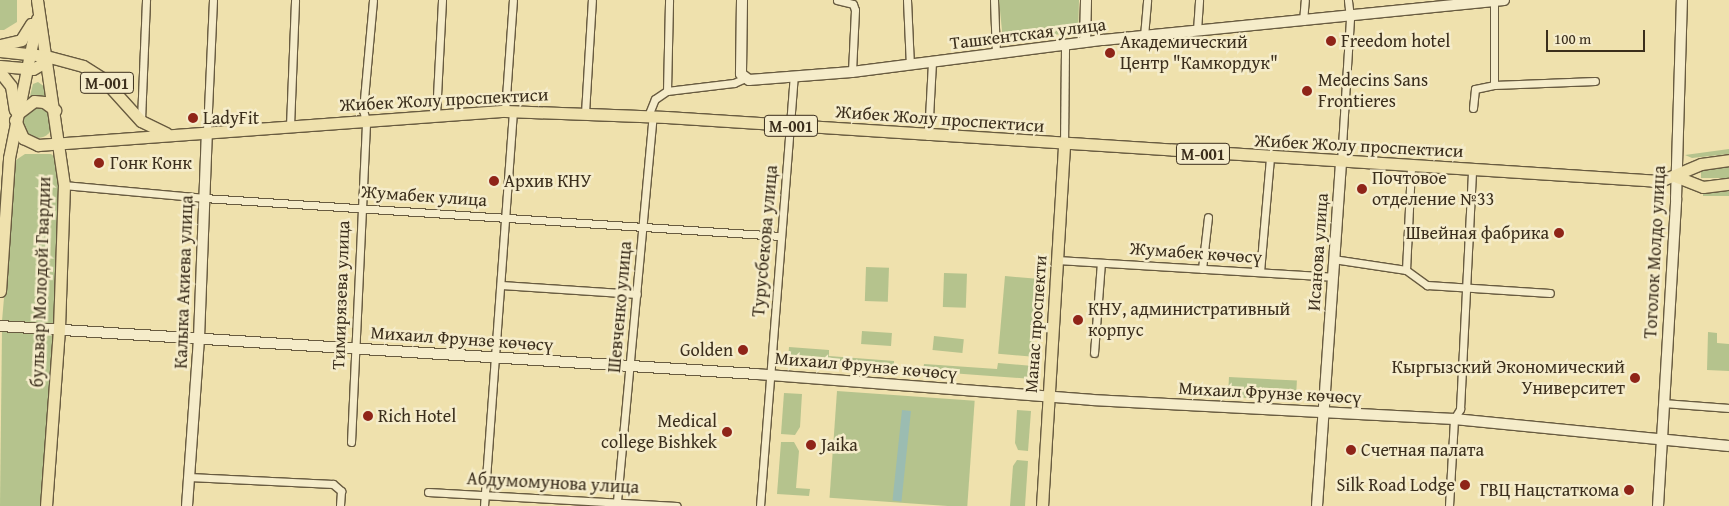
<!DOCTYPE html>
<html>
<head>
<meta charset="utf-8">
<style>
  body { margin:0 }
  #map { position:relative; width:1729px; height:506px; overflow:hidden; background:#efe1ad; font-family:"Gentium Book Plus",serif }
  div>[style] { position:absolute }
  .green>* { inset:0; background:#b5c38d; transform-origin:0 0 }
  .round { border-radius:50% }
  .water>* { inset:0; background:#9bbcb1; transform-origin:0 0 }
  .roads { filter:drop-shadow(1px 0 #685b40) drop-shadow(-1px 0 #685b40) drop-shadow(0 1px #685b40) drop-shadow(0 -1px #685b40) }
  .street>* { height:7px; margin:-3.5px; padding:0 3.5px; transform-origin:3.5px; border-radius:3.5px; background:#f5ecca }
  .secondary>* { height:10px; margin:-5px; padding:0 5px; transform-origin:5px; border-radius:5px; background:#f5ecca }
  .primary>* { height:11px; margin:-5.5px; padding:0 5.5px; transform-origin:5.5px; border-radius:5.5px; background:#efe1ad }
  .dots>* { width:14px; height:14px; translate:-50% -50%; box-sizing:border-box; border:2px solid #f5ecca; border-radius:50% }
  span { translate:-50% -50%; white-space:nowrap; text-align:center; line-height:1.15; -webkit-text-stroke:5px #f5ecca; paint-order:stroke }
  .shield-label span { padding:1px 4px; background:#f5ecca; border:1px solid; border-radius:4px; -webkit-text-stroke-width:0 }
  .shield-label { font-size:16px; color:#3b2e1c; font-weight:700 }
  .street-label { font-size:18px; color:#3b2e1c }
  .poi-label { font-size:18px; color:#3b2e1c }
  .left { translate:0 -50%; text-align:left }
  .right { translate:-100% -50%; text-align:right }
  .scale { position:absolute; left:1546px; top:30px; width:99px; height:22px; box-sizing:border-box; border:2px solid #3b2e1c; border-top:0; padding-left:6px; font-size:15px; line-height:18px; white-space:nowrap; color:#3b2e1c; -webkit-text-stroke:4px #f5ecca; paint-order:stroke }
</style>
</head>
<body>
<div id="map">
  <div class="green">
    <div style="clip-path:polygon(0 0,17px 0,17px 22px,4px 30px,0 30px)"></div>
    <div style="clip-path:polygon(999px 0,1079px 0,1078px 32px,1003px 41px)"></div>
    <div style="clip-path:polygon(38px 82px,45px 87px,47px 98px,30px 96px,33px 84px)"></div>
    <div class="round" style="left:23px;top:108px;width:30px;height:30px"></div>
    <div style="clip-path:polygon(1729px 149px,1729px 154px,1692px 158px,1685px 155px)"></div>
    <div style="clip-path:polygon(25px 154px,51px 154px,56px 158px,63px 221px,56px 324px,2px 321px,16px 160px)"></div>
    <div style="left:1729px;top:164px;width:14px;height:28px;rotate:90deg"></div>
    <div style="left:1729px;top:189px;width:7px;height:26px;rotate:90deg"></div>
    <div style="left:866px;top:267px;width:23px;height:34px;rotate:2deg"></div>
    <div style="left:944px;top:273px;width:23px;height:34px;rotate:2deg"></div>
    <div style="left:1005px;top:276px;width:35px;height:78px;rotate:5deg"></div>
    <div style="clip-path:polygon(2px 330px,55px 333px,43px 506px,0 506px)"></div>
    <div style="left:862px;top:331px;width:30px;height:13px;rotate:4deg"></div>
    <div style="clip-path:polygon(1708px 332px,1717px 333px,1717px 343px,1729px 344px,1729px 371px,1707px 370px)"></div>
    <div style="left:934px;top:336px;width:30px;height:14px;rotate:6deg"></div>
    <div style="clip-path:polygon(789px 347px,829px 350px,829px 356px,894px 361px,894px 368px,788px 360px)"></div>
    <div style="clip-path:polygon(998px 363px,1033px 366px,1032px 379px,923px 371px,924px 364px,997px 369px)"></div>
    <div style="left:1229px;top:377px;width:68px;height:20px;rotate:3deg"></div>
    <div style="left:837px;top:391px;width:138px;height:107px;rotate:4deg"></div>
    <div style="clip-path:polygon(784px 393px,802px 394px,800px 427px,795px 435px,781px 434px)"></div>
    <div style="clip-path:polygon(1017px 410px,1031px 411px,1028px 451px,1018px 450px,1015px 443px)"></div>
    <div style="clip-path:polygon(781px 442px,794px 442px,799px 451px,796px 488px,810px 489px,809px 496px,777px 494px)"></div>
    <div style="clip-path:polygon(1017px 460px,1028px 461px,1025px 506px,1010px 506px,1013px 466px)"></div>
  </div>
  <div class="water">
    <div style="left:902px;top:410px;width:9px;height:91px;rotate:6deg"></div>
  </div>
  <div class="roads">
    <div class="street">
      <div style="left:837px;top:0;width:16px;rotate:14deg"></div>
      <div style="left:853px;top:4px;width:6px;rotate:72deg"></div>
      <div style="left:855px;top:10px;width:62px;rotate:92.8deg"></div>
      <div style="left:907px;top:0;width:65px;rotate:87.4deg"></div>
      <div style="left:994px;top:0;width:54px;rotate:87.9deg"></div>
      <div style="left:1494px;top:0;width:85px;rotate:90deg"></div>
      <div style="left:1494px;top:85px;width:101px;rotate:-2.3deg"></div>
      <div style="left:1303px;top:21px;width:21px;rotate:-85deg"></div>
      <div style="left:1197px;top:30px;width:30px;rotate:-86deg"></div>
      <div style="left:1144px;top:36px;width:36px;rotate:-85deg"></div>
      <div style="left:667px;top:91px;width:67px;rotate:-6.8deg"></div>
      <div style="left:734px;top:83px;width:12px;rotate:-24deg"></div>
      <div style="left:1473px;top:108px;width:19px;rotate:-84deg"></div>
      <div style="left:1475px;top:89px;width:19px;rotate:-12deg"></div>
      <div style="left:505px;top:111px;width:111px;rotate:-85.9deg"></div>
      <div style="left:585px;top:113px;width:113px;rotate:-86.5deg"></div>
      <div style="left:436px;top:115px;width:115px;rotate:-87deg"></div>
      <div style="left:648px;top:116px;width:18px;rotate:-68deg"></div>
      <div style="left:655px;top:99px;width:14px;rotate:-34deg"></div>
      <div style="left:667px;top:91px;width:91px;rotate:-88.7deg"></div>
      <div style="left:141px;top:120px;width:120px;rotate:-87.6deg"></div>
      <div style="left:290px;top:126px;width:126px;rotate:-87.7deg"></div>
      <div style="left:207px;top:132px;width:132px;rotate:-87.4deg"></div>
      <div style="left:928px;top:136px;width:73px;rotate:-86.9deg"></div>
      <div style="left:1064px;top:145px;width:100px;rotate:-89.4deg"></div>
      <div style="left:1341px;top:162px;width:145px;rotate:-86.4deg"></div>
      <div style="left:1350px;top:17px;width:17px;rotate:-97deg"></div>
      <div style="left:64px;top:185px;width:141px;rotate:5.3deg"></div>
      <div style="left:204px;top:198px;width:578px;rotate:3.77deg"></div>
      <div style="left:1333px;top:259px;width:74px;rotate:8.6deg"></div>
      <div style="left:1406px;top:270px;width:26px;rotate:36deg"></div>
      <div style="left:1427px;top:285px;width:123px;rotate:3.7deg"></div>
      <div style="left:1057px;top:260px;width:276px;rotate:3.5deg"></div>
      <div style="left:1202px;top:269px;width:52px;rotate:-83.4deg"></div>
      <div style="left:1406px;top:270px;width:103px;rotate:-87.2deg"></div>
      <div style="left:1260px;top:272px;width:114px;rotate:-85deg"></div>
      <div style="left:501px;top:285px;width:136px;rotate:3.8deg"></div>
      <div style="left:1094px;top:353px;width:90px;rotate:-85.6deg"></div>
      <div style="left:1663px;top:403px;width:66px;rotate:4.3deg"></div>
      <div style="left:351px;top:442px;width:321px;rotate:-87.3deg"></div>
      <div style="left:366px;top:121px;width:11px;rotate:-105deg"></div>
      <div style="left:363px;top:110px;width:110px;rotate:-84.8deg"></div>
      <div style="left:189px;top:477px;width:144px;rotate:2.8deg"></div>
      <div style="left:333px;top:484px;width:11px;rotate:41deg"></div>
      <div style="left:341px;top:491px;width:15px;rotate:94deg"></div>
      <div style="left:428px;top:492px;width:249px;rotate:3.2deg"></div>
      <div style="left:617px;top:501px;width:387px;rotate:-84.7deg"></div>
      <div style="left:484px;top:506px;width:396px;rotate:-85.8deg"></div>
      <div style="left:760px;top:506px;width:429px;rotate:-85.5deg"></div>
      <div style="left:1449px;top:506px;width:87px;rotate:-86.7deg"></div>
      <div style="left:1454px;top:419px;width:12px;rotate:-59deg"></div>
      <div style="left:1460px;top:409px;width:239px;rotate:-87.1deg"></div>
    </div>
    <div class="secondary">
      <div style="left:742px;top:0;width:74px;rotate:90.8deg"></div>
      <div style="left:741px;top:74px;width:10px;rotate:37deg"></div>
      <div style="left:749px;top:80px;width:103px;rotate:-4.4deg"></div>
      <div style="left:852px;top:72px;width:253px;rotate:-7.3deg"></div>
      <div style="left:1103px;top:40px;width:403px;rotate:-5.7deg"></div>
      <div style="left:1085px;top:42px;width:42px;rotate:-88.6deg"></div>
      <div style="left:0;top:326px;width:758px;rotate:3.63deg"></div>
      <div style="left:756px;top:374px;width:337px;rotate:4.4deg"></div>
      <div style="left:1092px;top:400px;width:362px;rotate:3deg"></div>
      <div style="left:1454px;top:419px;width:276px;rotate:5.6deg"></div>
      <div style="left:187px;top:506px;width:168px;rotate:-85.9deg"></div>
      <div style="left:199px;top:338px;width:206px;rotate:-87.8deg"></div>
      <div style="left:1317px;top:506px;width:344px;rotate:-86deg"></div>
      <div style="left:1658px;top:506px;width:308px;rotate:-86.6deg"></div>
      <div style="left:1676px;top:199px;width:199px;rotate:-88.3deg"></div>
    </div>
    <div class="primary">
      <div style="left:37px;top:0;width:187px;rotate:81.7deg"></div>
      <div style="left:64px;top:185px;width:144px;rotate:92deg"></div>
      <div style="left:59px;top:329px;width:177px;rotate:94.2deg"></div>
      <div style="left:0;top:45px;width:22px;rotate:-13deg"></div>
      <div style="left:21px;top:40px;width:19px;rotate:-58deg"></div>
      <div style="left:0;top:51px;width:46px;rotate:6.2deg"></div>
      <div style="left:46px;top:56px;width:38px;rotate:15deg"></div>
      <div style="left:83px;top:66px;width:22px;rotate:32deg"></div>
      <div style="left:102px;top:78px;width:58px;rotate:47.8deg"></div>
      <div style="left:141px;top:121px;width:28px;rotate:26deg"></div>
      <div style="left:0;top:66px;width:33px;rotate:5deg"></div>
      <div style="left:33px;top:69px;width:16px;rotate:-30deg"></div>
      <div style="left:0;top:72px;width:18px;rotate:52deg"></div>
      <div style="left:11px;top:86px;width:24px;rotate:81deg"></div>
      <div style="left:17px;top:114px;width:21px;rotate:-37deg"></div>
      <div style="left:34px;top:101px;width:10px;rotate:6deg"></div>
      <div style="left:44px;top:102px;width:14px;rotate:36deg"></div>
      <div style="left:15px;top:120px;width:20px;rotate:66deg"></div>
      <div style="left:23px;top:138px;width:17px;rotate:25deg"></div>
      <div style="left:38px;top:145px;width:468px;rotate:-4.2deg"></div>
      <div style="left:505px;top:111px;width:161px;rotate:2.1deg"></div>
      <div style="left:666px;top:117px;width:996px;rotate:3.68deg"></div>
      <div style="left:1660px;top:181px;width:44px;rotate:-22.5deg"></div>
      <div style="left:1701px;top:164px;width:28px;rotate:-8deg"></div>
      <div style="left:1677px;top:177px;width:28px;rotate:21deg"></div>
      <div style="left:1703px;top:187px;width:26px;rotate:-7deg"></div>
      <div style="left:0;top:291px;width:133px;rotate:-86.1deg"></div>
      <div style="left:9px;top:158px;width:142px;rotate:-78.6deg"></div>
      <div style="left:1042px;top:506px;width:362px;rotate:-86.5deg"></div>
    </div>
  </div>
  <div class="dots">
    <div style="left:1331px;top:41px;background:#8f2418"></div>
    <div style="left:1110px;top:53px;background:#8f2418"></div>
    <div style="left:1307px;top:91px;background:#8f2418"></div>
    <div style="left:193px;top:118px;background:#8f2418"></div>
    <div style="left:99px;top:163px;background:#8f2418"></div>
    <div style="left:494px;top:181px;background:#8f2418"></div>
    <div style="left:1362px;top:189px;background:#8f2418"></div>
    <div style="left:1559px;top:233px;background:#8f2418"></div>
    <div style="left:1078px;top:320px;background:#8f2418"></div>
    <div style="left:743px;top:350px;background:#8f2418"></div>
    <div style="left:1635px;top:378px;background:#8f2418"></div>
    <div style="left:368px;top:416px;background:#8f2418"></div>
    <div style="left:727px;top:432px;background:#8f2418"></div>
    <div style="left:811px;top:445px;background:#8f2418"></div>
    <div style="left:1351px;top:450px;background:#8f2418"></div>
    <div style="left:1465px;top:485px;background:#8f2418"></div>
    <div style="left:1629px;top:490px;background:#8f2418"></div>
  </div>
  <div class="shield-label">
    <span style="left:107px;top:83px">М-001</span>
    <span style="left:791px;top:126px">М-001</span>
    <span style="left:1203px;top:154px">М-001</span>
  </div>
  <div class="street-label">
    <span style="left:1028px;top:34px;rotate:-7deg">Ташкентская улица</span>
    <span style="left:444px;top:100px;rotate:-3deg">Жибек Жолу проспектиси</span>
    <span style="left:940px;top:119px;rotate:4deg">Жибек Жолу проспектиси</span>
    <span style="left:1359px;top:146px;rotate:3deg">Жибек Жолу проспектиси</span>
    <span style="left:424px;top:196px;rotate:4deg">Жумабек улица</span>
    <span style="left:765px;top:241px;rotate:-85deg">Турусбекова улица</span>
    <span style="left:1318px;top:252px;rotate:-86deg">Исанова улица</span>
    <span style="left:1655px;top:252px;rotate:-87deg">Тоголок Молдо улица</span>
    <span style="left:1196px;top:253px;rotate:4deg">Жумабек көчөсү</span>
    <span style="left:41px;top:282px;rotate:-88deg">бульвар Молодой Гвардии</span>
    <span style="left:184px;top:282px;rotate:-88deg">Калыка Акиева улица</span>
    <span style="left:341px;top:295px;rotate:-88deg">Тимирязева улица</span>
    <span style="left:620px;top:307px;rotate:-85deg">Шевченко улица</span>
    <span style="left:1036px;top:324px;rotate:-86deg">Манас проспекти</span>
    <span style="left:462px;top:339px;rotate:4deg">Михаил Фрунзе көчөсү</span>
    <span style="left:866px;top:366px;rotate:5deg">Михаил Фрунзе көчөсү</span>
    <span style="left:1270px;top:393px;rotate:3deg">Михаил Фрунзе көчөсү</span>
    <span style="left:553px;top:483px;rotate:3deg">Абдумомунова улица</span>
  </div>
  <div class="poi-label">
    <span class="left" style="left:1341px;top:41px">Freedom hotel</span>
    <span class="left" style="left:1120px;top:53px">Академический<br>Центр "Камкордук"</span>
    <span class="left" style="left:1318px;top:91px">Medecins Sans<br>Frontieres</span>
    <span class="left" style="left:203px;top:118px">LadyFit</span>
    <span class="left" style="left:110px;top:163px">Гонк Конк</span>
    <span class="left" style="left:1372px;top:189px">Почтовое<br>отделение №33</span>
    <span class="left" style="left:504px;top:181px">Архив КНУ</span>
    <span class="right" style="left:1549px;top:233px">Швейная фабрика</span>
    <span class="left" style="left:1088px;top:320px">КНУ, административный<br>корпус</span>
    <span class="right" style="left:733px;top:350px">Golden</span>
    <span class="right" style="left:1625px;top:378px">Кыргызский Экономический<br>Университет</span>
    <span class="left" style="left:378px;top:416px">Rich Hotel</span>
    <span class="right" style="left:717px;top:432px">Medical<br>college Bishkek</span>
    <span class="left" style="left:821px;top:445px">Jaika</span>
    <span class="left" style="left:1361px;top:450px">Счетная палата</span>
    <span class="right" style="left:1455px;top:485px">Silk Road Lodge</span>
    <span class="right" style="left:1619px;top:490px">ГВЦ Нацстаткома</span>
  </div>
  <div class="scale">100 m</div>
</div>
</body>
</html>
